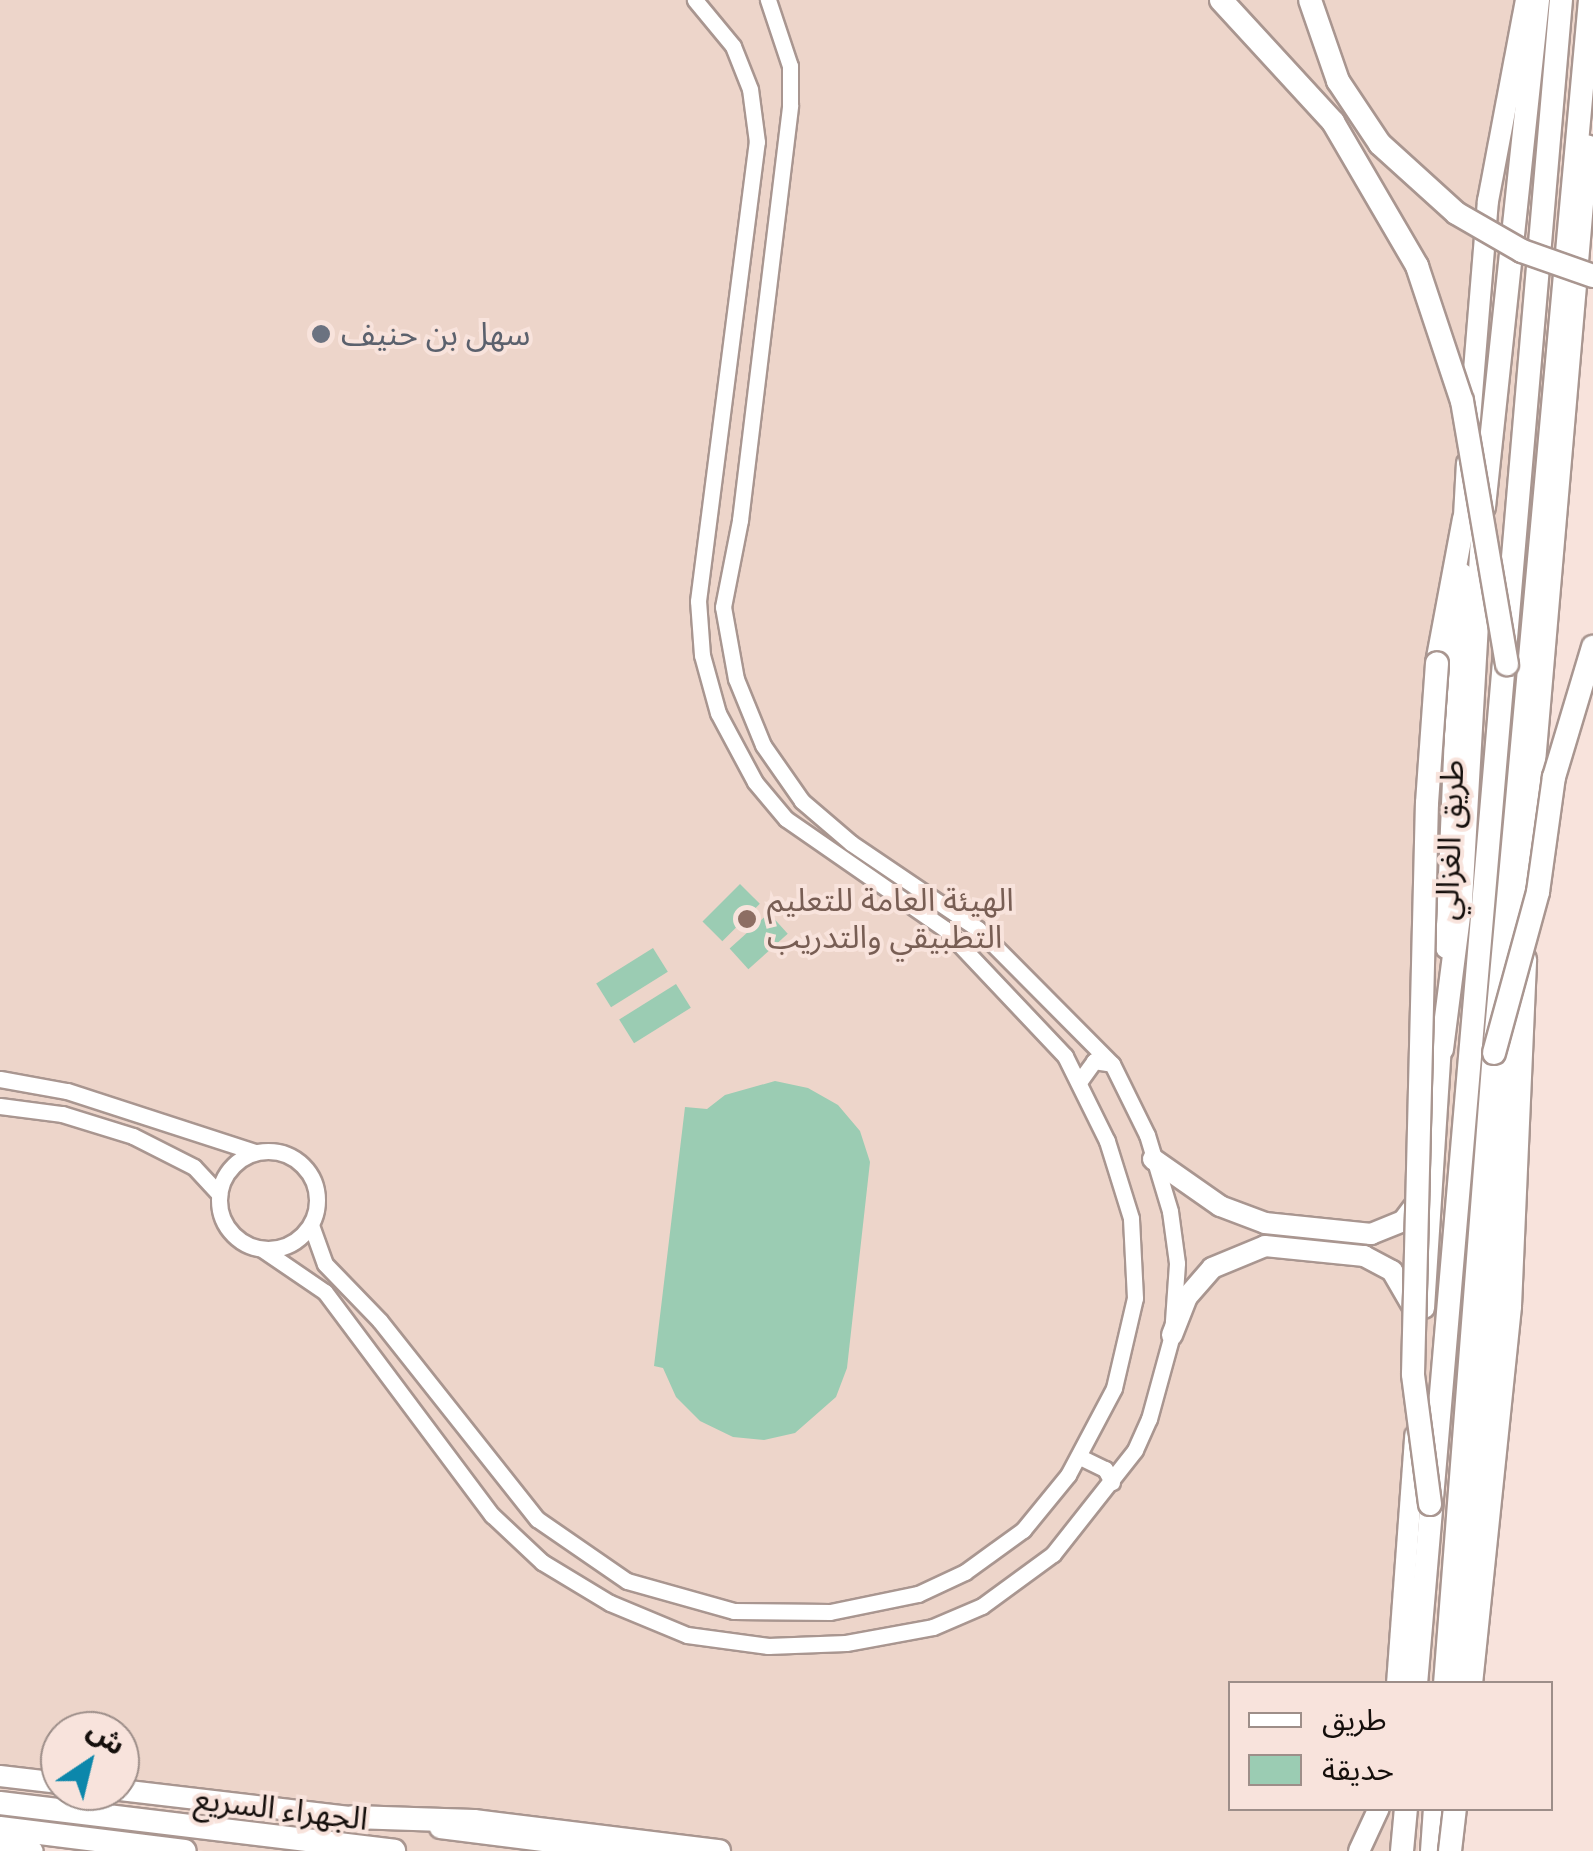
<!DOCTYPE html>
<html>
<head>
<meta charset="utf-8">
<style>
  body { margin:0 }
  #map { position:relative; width:1593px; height:1851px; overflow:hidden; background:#f8e3dc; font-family:Roboto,"Noto Sans Arabic",sans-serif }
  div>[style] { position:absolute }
  .education>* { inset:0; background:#edd5ca }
  .green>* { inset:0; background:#9bccb3; transform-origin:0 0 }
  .roads { filter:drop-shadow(2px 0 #a99690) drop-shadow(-2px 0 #a99690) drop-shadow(0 2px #a99690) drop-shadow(0 -2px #a99690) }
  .minor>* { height:15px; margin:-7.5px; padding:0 7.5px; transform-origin:7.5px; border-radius:7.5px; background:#fff }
  .minor>.ring { margin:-7.5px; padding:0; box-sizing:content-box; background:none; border:15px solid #fff; border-radius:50% }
  .major>* { height:20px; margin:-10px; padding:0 10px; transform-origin:10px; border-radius:10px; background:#fff }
  .highway>* { height:22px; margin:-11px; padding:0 11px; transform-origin:11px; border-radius:11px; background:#fff }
  .bridges { filter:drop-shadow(2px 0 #a99690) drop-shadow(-2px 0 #a99690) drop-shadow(0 2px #a99690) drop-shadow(0 -2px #a99690) }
  .highway-bridge>* { height:22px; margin:-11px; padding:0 11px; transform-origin:11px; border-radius:11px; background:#fff }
  .dots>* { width:28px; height:28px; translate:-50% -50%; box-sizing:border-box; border:5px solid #f8e3dc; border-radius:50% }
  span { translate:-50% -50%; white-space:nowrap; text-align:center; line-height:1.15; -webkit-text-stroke:8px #f8e3dc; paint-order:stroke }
  .worship-label { font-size:32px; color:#5b616d }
  .left { translate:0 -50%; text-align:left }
  .street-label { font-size:32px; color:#150f0c }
  .education-label { font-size:32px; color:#785e54 }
  .legend { position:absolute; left:1228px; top:1681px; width:325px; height:130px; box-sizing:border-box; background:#f8e3dc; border:2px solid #9d8e89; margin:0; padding:12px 18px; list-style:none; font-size:30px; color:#150f0c }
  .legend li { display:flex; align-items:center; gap:20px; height:50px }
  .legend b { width:50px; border:2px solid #9d8e89 }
  .north { position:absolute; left:40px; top:1711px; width:100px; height:100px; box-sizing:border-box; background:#f8e3dc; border:2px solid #9d8e89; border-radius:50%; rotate:35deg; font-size:28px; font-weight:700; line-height:40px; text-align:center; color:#150f0c }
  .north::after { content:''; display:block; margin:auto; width:35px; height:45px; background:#0c87ab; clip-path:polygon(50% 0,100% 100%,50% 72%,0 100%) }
</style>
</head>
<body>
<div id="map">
  <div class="education">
    <div style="clip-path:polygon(evenodd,0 0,1577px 0,1432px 1683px,1230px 1684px,1230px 1808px,1421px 1809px,1418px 1851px,204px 1851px,0 1824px,0 0,60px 1731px,120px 1731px,120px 1791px,60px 1791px,60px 1731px)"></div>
  </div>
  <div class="green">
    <div style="left:740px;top:884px;width:28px;height:53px;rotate:45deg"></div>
    <div style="left:769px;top:913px;width:28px;height:53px;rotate:48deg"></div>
    <div style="left:653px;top:948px;width:28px;height:67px;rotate:58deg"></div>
    <div style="left:676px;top:984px;width:28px;height:67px;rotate:58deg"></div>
    <div style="clip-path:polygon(775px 1081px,808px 1088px,838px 1105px,860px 1131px,870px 1162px,847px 1368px,836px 1397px,795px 1433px,764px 1440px,733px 1437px,700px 1421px,676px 1397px,663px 1368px,654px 1366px,685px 1107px,707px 1109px,725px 1095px)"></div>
  </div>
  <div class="roads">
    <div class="minor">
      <div style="left:0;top:1079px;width:68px;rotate:10.2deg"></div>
      <div style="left:67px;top:1091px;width:198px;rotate:18deg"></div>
      <div style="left:1079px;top:1082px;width:26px;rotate:-54deg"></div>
      <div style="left:1094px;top:1061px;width:18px;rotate:9deg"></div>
      <div style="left:0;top:1106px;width:63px;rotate:7.4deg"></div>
      <div style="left:62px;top:1114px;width:74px;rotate:17.2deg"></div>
      <div style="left:133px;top:1136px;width:68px;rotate:26.9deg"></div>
      <div style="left:194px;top:1167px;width:37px;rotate:47deg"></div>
      <div class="ring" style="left:219px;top:1151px;width:83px;height:83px"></div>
      <div style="left:311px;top:1225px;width:41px;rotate:70.3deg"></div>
      <div style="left:325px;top:1264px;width:79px;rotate:46deg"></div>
      <div style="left:380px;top:1321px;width:253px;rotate:51.6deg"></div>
      <div style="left:537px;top:1519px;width:109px;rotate:34.6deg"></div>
      <div style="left:627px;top:1581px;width:111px;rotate:15.7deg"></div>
      <div style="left:734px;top:1611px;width:96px;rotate:0.6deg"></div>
      <div style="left:830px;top:1612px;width:90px;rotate:-11.6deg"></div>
      <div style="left:918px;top:1594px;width:52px;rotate:-25.1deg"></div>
      <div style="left:965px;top:1572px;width:72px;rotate:-35.9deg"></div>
      <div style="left:1023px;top:1530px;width:71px;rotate:-50.7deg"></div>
      <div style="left:1068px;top:1475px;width:98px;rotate:-62.1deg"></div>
      <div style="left:1114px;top:1388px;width:92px;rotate:-76.9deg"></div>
      <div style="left:1135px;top:1298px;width:80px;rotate:-92.9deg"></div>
      <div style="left:1131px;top:1218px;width:81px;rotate:-107.3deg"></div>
      <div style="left:1107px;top:1141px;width:95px;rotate:-116.3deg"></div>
      <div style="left:1065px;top:1056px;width:175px;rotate:-133.4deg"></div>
      <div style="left:945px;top:929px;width:193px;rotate:-145.3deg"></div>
      <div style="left:786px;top:819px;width:48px;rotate:-130deg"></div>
      <div style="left:755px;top:782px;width:78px;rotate:-118.2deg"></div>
      <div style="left:718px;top:713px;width:60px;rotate:-105.4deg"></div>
      <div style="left:702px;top:655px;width:54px;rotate:-94.2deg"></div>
      <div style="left:698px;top:601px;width:463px;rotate:-82.7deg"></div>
      <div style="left:757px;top:142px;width:53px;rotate:-97.5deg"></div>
      <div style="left:750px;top:89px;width:46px;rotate:-111.6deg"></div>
      <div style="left:733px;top:46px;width:60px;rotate:-129.6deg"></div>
      <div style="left:262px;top:1249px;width:76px;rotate:34.3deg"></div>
      <div style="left:325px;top:1292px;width:279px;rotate:53.2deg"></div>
      <div style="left:492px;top:1515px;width:69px;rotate:43.2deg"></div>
      <div style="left:542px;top:1562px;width:79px;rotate:31.1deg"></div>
      <div style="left:610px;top:1603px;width:83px;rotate:22.6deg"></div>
      <div style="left:687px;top:1635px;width:82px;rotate:7.7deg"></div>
      <div style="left:768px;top:1646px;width:78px;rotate:-2.2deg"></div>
      <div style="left:846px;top:1643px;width:88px;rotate:-10.4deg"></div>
      <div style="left:933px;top:1627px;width:53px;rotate:-23.2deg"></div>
      <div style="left:982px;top:1606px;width:88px;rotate:-36.2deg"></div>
      <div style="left:1053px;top:1554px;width:132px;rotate:-51.7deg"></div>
      <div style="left:1135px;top:1450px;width:34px;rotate:-66deg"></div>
      <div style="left:1149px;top:1419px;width:87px;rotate:-74.7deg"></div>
      <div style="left:1172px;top:1335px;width:72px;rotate:-86deg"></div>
      <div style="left:1177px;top:1263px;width:52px;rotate:-97.7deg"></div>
      <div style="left:1170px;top:1211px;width:79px;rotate:-106.8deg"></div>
      <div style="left:1147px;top:1135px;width:79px;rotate:-116.2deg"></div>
      <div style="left:1112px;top:1064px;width:190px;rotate:-134.8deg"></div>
      <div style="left:978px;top:929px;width:153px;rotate:-145.9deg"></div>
      <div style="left:851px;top:843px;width:65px;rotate:-139.4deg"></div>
      <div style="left:802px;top:801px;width:68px;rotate:-124.9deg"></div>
      <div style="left:763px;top:745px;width:71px;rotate:-112.2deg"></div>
      <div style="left:736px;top:679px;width:73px;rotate:-100.2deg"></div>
      <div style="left:723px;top:607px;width:89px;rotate:-78.9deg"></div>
      <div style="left:740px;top:520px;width:418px;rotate:-83.1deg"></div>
      <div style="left:790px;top:105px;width:39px;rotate:-90deg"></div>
      <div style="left:790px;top:66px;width:70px;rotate:-108.4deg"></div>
      <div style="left:1080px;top:1457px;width:28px;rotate:26deg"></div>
      <div style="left:1105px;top:1469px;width:15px;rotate:62deg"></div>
    </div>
    <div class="major">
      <div style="left:1470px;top:419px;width:219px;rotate:-85.3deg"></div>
      <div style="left:1488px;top:201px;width:205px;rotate:-79.3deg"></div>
      <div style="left:1463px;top:534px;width:71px;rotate:-86.8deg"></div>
      <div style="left:1528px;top:844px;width:701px;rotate:-85.09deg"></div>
      <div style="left:1446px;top:948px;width:375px;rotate:-87.6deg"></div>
      <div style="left:1153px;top:1159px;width:82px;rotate:35deg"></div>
      <div style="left:1220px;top:1206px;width:48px;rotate:20.7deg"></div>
      <div style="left:1265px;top:1223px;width:107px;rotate:5.9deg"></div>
      <div style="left:1371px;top:1234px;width:35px;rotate:-22deg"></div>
      <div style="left:1403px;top:1221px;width:31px;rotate:-53deg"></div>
      <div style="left:1424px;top:1308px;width:277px;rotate:-86.3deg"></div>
      <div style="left:1172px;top:1335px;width:41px;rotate:-68.5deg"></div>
      <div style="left:1187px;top:1297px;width:38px;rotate:-49deg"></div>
      <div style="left:1212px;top:1268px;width:57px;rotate:-22.5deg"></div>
      <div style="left:1265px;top:1246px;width:100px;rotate:5.8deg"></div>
      <div style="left:1364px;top:1256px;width:32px;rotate:28deg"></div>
      <div style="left:1392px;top:1271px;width:44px;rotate:59.9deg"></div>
      <div style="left:1397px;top:1684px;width:249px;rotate:-85.8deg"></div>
      <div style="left:1459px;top:1684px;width:633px;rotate:-85.29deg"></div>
      <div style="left:0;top:1776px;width:60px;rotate:6.7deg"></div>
      <div style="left:120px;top:1790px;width:248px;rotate:6.7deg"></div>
      <div style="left:440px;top:1828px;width:182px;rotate:7.2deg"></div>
      <div style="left:0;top:1846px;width:33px;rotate:9deg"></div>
      <div style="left:1359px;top:1851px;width:47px;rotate:-65.1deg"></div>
    </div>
    <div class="highway">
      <div style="left:1484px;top:507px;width:510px;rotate:-83.92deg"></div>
      <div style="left:1437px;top:663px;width:147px;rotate:-79.4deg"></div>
      <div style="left:1526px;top:917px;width:85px;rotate:-88deg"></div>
      <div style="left:1442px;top:1049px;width:149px;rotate:-82.7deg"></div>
      <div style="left:1461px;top:901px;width:363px;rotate:-86.7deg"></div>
      <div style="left:1416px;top:1684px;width:1690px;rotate:-85.08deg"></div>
      <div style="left:1445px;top:1684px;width:633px;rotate:-85.56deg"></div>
      <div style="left:1494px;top:1053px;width:1057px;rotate:-84.79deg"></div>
      <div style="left:1471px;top:1684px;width:380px;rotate:-84.1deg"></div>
      <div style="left:1510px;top:1306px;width:347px;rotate:-87.5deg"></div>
      <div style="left:0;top:1803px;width:397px;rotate:6.9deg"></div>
      <div style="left:353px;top:1817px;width:121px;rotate:1.9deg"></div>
      <div style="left:474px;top:1821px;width:247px;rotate:7deg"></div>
      <div style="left:0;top:1828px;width:186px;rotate:7.1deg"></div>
      <div style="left:1402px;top:1851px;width:43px;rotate:-84.7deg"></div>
      <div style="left:1432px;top:1851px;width:43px;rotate:-86deg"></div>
    </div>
  </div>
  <div class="bridges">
    <div class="highway-bridge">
      <div style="left:1221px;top:0;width:166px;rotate:47.4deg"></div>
      <div style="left:1333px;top:122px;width:167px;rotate:59.7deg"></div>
      <div style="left:1417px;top:266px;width:142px;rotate:71.6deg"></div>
      <div style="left:1462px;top:401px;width:267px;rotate:80.3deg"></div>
      <div style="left:1310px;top:0;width:86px;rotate:70.9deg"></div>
      <div style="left:1338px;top:81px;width:76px;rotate:56.3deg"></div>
      <div style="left:1380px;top:144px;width:103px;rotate:42.2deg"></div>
      <div style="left:1456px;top:213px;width:76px;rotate:29.9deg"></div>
      <div style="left:1522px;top:251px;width:75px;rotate:19.4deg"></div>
      <div style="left:1494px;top:1053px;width:167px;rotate:-74.7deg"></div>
      <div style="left:1538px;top:892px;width:116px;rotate:-82.1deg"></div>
      <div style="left:1554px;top:777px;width:136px;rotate:-73.3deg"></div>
      <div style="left:1430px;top:1504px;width:131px;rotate:-97.5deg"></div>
      <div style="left:1413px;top:1374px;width:571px;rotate:-88.6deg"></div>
      <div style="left:1427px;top:803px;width:140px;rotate:-85.9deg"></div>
      <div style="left:1450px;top:1851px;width:43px;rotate:-83.4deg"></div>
    </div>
  </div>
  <div class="dots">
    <div style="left:321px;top:334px;background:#6b7280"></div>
    <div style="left:747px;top:919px;background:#8d6e63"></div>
  </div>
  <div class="worship-label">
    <span class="left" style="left:341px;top:334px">سهل بن حنيف</span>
  </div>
  <div class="street-label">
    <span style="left:1450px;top:840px;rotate:-88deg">طريق الغزالي</span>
    <span style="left:281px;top:1809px;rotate:7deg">الجهراء السريع</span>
  </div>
  <div class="education-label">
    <span class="left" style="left:767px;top:919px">الهيئة العامة للتعليم<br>التطبيقي والتدريب</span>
  </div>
  <ul class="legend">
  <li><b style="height:12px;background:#fff"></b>طريق</li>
  <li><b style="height:28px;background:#9bccb3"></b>حديقة</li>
  </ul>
  <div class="north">ش</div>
</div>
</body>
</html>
